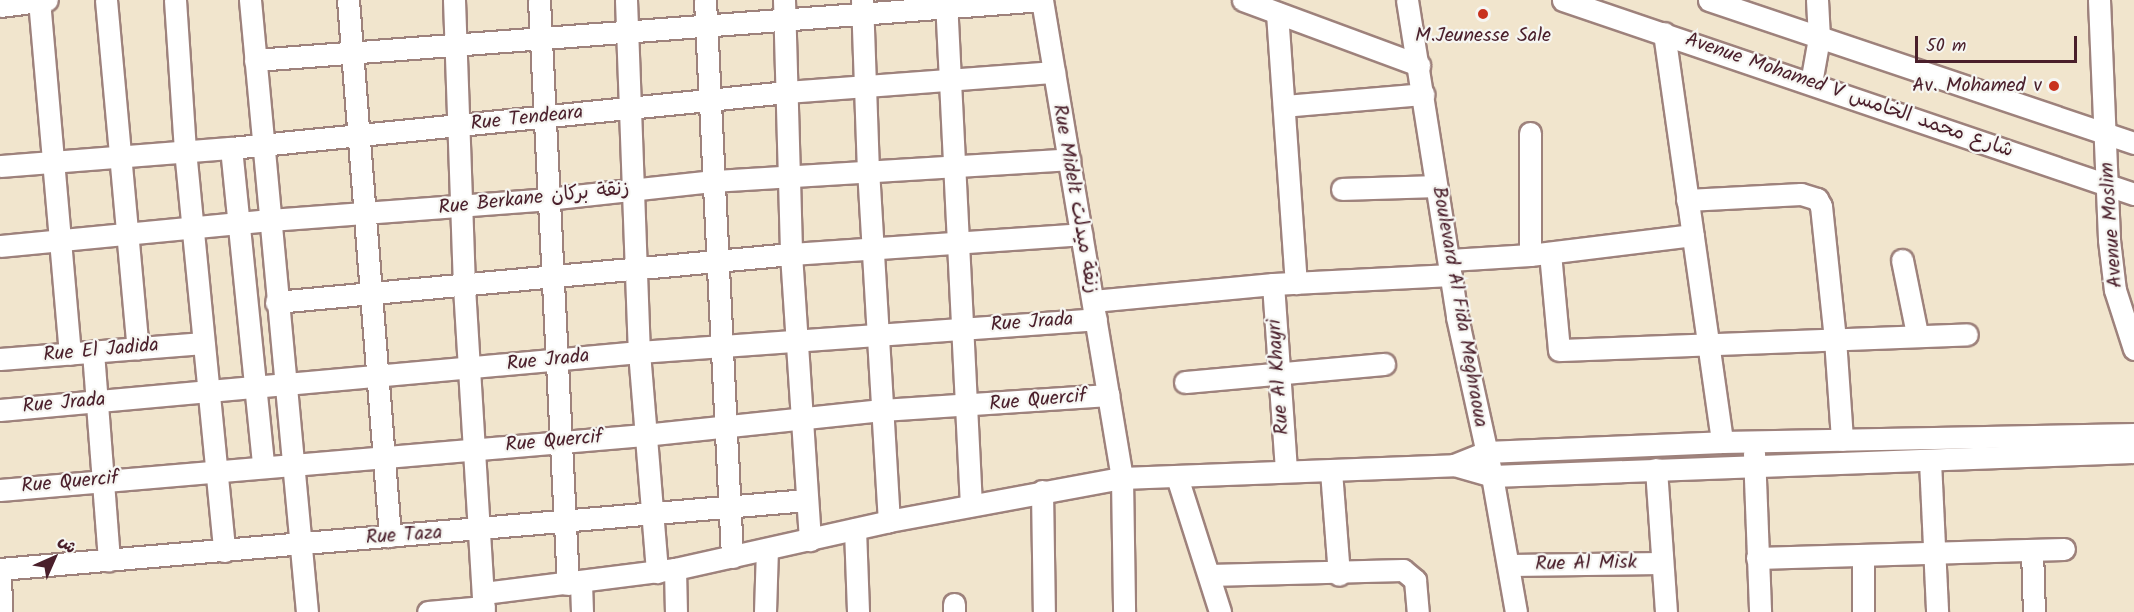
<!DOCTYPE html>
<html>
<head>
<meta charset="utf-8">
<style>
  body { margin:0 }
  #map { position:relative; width:2134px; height:612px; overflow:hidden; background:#f1e5cd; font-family:Kalam,"Playpen Sans Arabic",sans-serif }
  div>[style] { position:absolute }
  .roads { filter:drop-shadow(2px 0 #9e827c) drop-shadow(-2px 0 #9e827c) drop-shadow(0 2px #9e827c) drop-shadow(0 -2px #9e827c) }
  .minor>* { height:21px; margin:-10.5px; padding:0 10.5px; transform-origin:10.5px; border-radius:10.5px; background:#fff }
  .dots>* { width:16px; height:16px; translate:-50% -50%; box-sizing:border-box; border:3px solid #f6f6f2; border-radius:50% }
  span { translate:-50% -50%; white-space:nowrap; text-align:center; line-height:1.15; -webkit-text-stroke:4.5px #f6f6f2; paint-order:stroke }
  .poi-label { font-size:20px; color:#4a1f2b }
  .right { translate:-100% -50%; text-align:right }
  .street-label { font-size:20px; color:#4a1f2b }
  .north { position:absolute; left:24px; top:528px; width:60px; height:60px; -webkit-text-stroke:4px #f6f6f2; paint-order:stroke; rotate:45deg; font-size:16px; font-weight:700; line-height:24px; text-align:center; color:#4a1f2b }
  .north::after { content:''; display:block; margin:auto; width:21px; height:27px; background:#4a1f2b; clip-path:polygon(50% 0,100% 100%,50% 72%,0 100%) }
  .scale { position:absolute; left:1915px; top:36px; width:162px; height:27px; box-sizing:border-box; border:3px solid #4a1f2b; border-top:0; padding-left:8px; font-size:18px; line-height:21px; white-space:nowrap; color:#4a1f2b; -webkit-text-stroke:4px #f6f6f2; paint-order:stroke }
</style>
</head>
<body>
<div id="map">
  <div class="roads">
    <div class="minor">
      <div style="left:39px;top:0;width:355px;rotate:85deg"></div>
      <div style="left:106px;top:0;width:350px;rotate:84.8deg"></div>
      <div style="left:175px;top:0;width:150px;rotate:86.2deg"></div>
      <div style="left:185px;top:150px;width:403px;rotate:84.4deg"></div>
      <div style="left:250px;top:0;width:615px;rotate:84.68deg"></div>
      <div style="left:348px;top:0;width:538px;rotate:85.52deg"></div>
      <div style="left:454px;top:0;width:287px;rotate:88deg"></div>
      <div style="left:464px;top:287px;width:326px;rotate:86.5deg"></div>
      <div style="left:539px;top:0;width:585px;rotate:87.16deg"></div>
      <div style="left:626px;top:0;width:352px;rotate:87.9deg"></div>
      <div style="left:639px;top:352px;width:221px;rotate:85.3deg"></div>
      <div style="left:705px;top:0;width:558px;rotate:87.22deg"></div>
      <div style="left:784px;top:0;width:254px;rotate:88.4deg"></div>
      <div style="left:791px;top:254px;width:287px;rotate:86.2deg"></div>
      <div style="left:862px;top:0;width:169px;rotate:88deg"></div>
      <div style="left:868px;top:169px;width:353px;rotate:86.6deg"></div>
      <div style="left:946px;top:0;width:506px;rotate:87.17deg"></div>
      <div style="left:1042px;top:0;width:485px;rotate:80.5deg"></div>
      <div style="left:1122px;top:478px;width:134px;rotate:89.1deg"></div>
      <div style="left:1243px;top:0;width:188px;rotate:20.3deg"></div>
      <div style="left:1407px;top:0;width:321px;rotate:81deg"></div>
      <div style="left:1457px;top:317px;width:163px;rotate:77.6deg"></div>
      <div style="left:1492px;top:476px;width:138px;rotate:80deg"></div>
      <div style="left:1563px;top:0;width:603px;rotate:18.77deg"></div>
      <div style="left:1709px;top:0;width:448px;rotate:18.6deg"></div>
      <div style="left:2099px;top:0;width:240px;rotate:87.6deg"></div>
      <div style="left:2109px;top:240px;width:50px;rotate:83.2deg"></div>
      <div style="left:2115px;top:290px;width:62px;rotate:72.1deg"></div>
      <div style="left:0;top:6px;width:47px;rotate:-7.3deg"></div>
      <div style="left:1277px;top:13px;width:271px;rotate:86deg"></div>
      <div style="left:1664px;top:33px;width:413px;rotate:81.9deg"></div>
      <div style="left:255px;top:60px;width:789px;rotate:-4.36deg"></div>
      <div style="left:1811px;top:83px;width:46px;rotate:-79.9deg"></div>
      <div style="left:1819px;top:38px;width:38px;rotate:-93deg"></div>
      <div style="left:1284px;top:106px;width:140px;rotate:-4.9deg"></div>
      <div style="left:1530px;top:133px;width:122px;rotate:90deg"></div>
      <div style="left:231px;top:148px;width:319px;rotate:84.2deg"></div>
      <div style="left:0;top:166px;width:232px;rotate:-4.5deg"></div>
      <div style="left:231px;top:148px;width:559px;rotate:-5.75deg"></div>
      <div style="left:787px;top:92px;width:268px;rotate:-4.3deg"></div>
      <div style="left:1342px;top:189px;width:94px;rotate:-1.8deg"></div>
      <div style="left:1687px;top:200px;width:114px;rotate:-3deg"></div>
      <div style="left:1801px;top:194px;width:17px;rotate:17deg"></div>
      <div style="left:1817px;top:199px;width:8px;rotate:60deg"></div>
      <div style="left:1821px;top:206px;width:134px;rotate:84deg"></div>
      <div style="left:1835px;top:339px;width:101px;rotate:86deg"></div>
      <div style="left:0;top:246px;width:271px;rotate:-5.5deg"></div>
      <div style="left:270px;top:220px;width:278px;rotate:-4.3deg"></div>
      <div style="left:547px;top:199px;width:168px;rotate:-6.2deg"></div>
      <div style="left:714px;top:181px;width:356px;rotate:-3.5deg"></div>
      <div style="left:1550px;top:253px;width:97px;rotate:84.7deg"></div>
      <div style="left:1559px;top:350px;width:408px;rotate:-2.2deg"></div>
      <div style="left:1450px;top:260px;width:80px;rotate:-3.6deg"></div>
      <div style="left:1530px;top:255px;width:164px;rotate:-7deg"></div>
      <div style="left:1902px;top:260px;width:76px;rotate:78.5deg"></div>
      <div style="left:1273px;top:284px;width:186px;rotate:86deg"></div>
      <div style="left:1093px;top:301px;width:181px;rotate:-5.4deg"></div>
      <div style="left:1273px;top:284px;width:178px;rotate:-2.9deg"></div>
      <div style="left:276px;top:302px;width:517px;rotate:-5.32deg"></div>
      <div style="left:791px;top:254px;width:291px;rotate:-3.9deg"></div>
      <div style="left:93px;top:352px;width:209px;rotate:85.6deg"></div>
      <div style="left:0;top:359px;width:204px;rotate:-4.5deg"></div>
      <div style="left:1185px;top:382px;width:200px;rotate:-5.2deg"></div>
      <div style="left:0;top:410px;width:642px;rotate:-5.19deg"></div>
      <div style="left:639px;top:352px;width:458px;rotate:-4.1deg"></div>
      <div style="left:1754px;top:453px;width:159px;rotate:87.8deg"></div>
      <div style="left:1930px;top:461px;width:151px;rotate:87.3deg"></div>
      <div style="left:1454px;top:465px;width:35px;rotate:-22deg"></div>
      <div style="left:1486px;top:452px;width:236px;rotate:-2.4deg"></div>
      <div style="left:1722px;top:442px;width:412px;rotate:-1.1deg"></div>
      <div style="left:1656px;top:469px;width:143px;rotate:86deg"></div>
      <div style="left:1331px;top:471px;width:104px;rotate:85.6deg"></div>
      <div style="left:1177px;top:477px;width:142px;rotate:72.3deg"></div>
      <div style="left:0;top:490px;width:646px;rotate:-4.88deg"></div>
      <div style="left:644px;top:435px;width:239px;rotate:-6deg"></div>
      <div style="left:882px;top:410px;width:227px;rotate:-3.8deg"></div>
      <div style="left:1042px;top:491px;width:121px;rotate:89.1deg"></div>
      <div style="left:855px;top:529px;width:83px;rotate:87.9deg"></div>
      <div style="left:2032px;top:550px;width:62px;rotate:88.2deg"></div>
      <div style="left:1757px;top:558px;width:307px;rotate:-1.7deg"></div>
      <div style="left:1510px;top:565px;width:151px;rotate:-0.8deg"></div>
      <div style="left:0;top:569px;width:810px;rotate:-4.89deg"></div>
      <div style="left:675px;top:569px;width:43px;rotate:88.7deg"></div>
      <div style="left:0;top:570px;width:42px;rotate:88.6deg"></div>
      <div style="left:1209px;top:575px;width:194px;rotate:-1.5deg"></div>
      <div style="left:1403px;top:570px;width:16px;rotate:40deg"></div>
      <div style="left:1415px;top:580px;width:32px;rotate:85deg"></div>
      <div style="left:581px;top:583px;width:29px;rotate:88deg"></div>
      <div style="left:484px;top:593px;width:193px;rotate:-7.2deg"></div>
      <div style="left:675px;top:569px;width:219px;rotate:-12.6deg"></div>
      <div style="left:889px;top:521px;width:237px;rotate:-10.5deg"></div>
      <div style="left:1122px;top:478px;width:332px;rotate:-2.2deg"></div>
      <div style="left:1454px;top:465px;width:40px;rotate:16deg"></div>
      <div style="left:1492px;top:476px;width:642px;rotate:-2.14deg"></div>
      <div style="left:954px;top:604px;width:8px;rotate:90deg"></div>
      <div style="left:428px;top:612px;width:56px;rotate:-5.1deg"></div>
      <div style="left:765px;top:612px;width:63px;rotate:-88.2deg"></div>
      <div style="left:1863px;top:612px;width:57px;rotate:-90deg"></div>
    </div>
  </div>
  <div class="dots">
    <div style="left:1483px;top:14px;background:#c8321e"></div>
    <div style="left:2054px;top:86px;background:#c8321e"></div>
  </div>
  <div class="poi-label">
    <span style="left:1483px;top:36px">M.Jeunesse Sale</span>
    <span class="right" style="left:2042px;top:86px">Av. Mohamed v</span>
  </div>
  <div class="street-label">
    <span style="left:1849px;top:96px;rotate:19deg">Avenue Mohamed V شارع محمد الخامس</span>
    <span style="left:527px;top:119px;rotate:-6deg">Rue Tendeara</span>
    <span style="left:534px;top:199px;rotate:-6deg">Rue Berkane زنقة بركان</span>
    <span style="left:1075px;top:199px;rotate:80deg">Rue Midelt زنقة ميدلت</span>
    <span style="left:2112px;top:225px;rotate:-94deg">Avenue Moslim</span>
    <span style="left:1459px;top:307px;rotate:80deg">Boulevard Al Fida Meghraoua</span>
    <span style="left:1032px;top:323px;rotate:-4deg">Rue Jrada</span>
    <span style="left:101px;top:351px;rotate:-5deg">Rue El Jadida</span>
    <span style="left:548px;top:361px;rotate:-6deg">Rue Jrada</span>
    <span style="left:1279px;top:377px;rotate:-94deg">Rue Al Khayri</span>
    <span style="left:1038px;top:401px;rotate:-5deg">Rue Quercif</span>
    <span style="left:64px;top:404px;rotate:-5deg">Rue Jrada</span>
    <span style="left:554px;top:442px;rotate:-5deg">Rue Quercif</span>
    <span style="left:70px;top:483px;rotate:-5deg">Rue Quercif</span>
    <span style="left:404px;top:536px;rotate:-4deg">Rue Taza</span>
    <span style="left:1586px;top:564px;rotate:-1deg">Rue Al Misk</span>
  </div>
  <div class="north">ش</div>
  <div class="scale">50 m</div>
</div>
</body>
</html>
